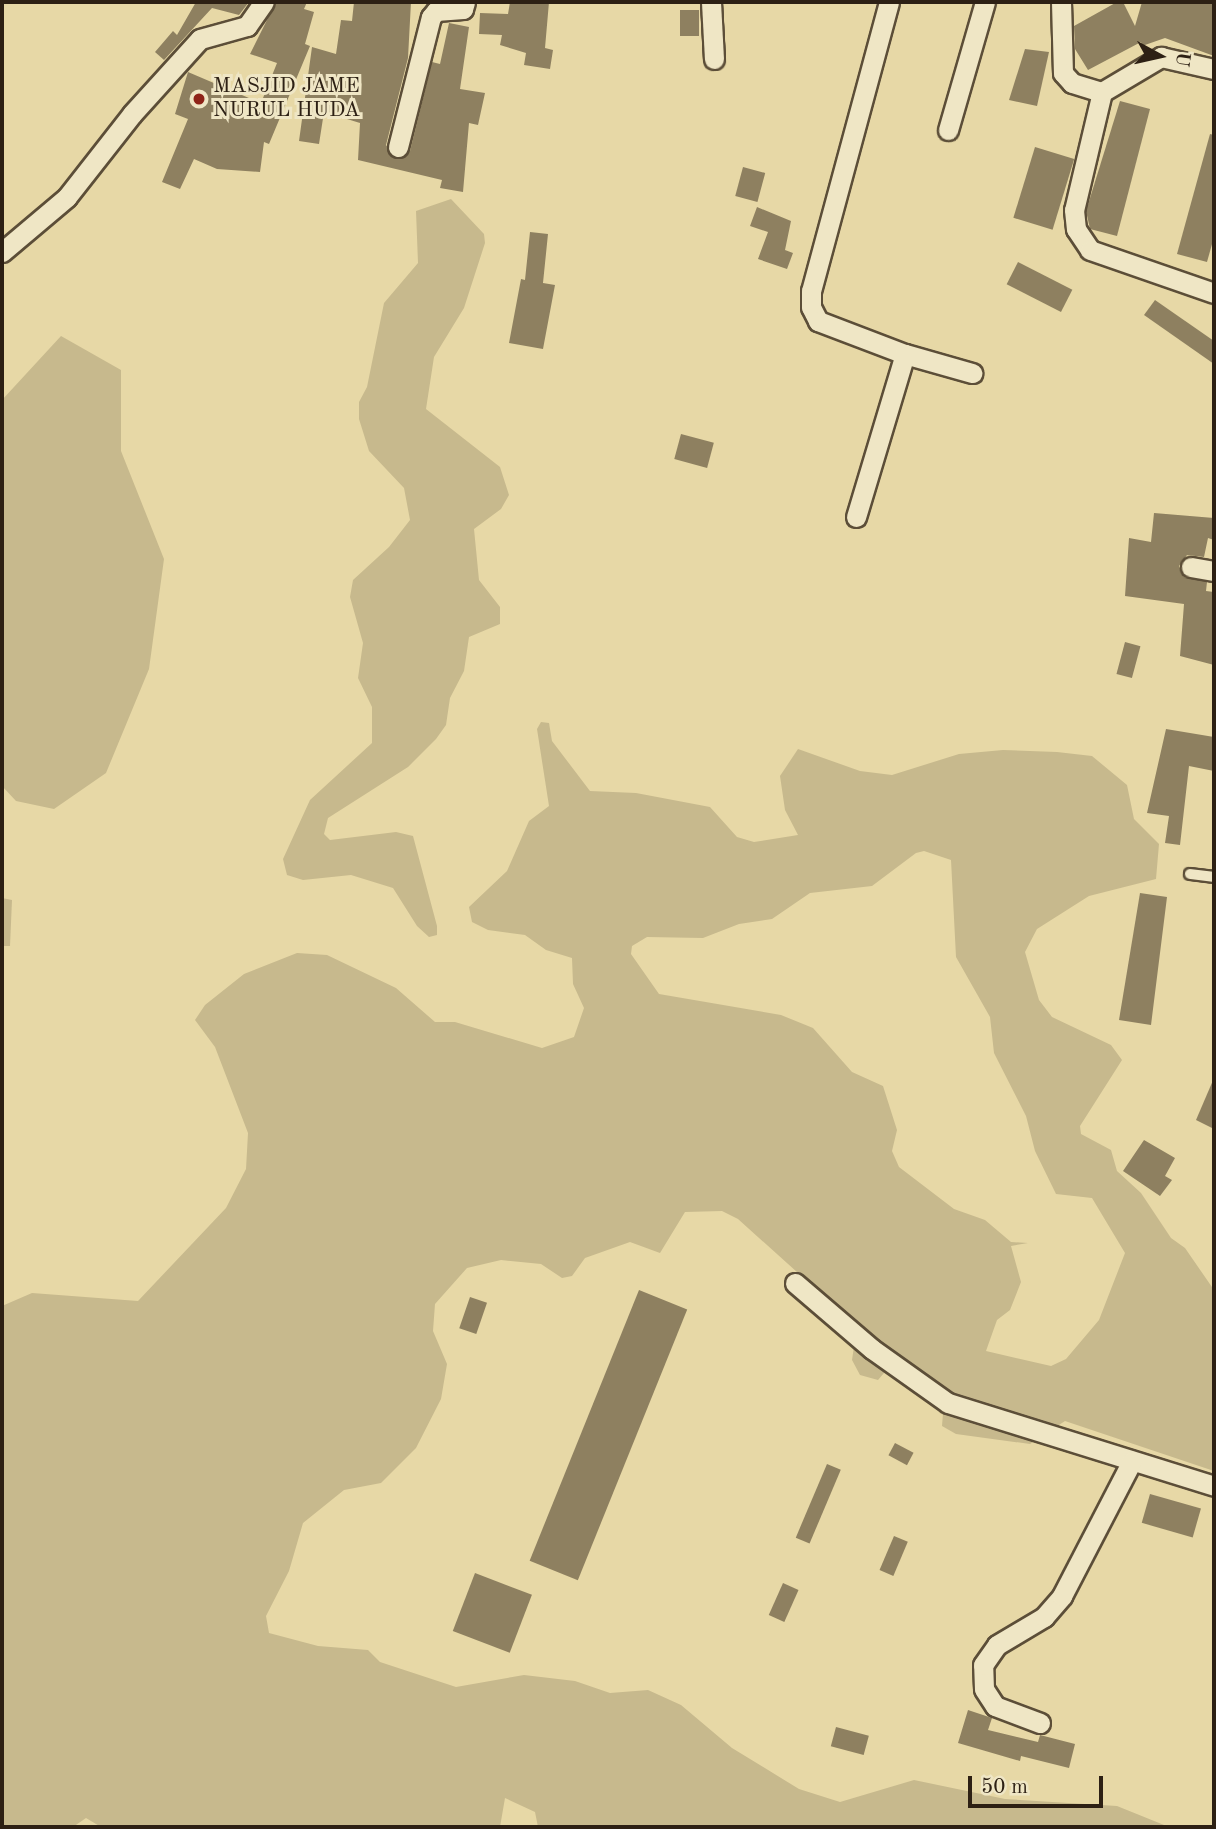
<!DOCTYPE html>
<html>
<head>
<meta charset="utf-8">
<style>
  body { margin:0 }
  #map { position:relative; width:1216px; height:1829px; overflow:hidden; background:#e7d8a6; font-family:"Old Standard TT",serif }
  div>[style] { position:absolute }
  .green>* { inset:0; background:#c7b98d }
  .building>* { inset:0; background:#8e8060; transform-origin:0 0 }
  .roads { filter:drop-shadow(2px 0 #5c4e38) drop-shadow(-2px 0 #5c4e38) drop-shadow(0 2px #5c4e38) drop-shadow(0 -2px #5c4e38) }
  .lane>* { height:10px; margin:-5px; padding:0 5px; transform-origin:5px; border-radius:5px; background:#efe6c5 }
  .street>* { height:19px; margin:-9.5px; padding:0 9.5px; transform-origin:9.5px; border-radius:9.5px; background:#efe6c5 }
  .dots>* { width:19px; height:19px; translate:-50% -50%; box-sizing:border-box; border:4px solid #efe6c5; border-radius:50% }
  span { translate:-50% -50%; white-space:nowrap; text-align:center; line-height:1.15; -webkit-text-stroke:6px #efe6c5; paint-order:stroke }
  .poi-label { font-size:21px; color:#2d2014 }
  .left { translate:0 -50%; text-align:left }
  .frame { position:absolute; inset:0; border:4px solid #2d2014; pointer-events:none }
  .north { position:absolute; left:1125px; top:21px; width:70px; height:70px; -webkit-text-stroke:5px #efe6c5; paint-order:stroke; rotate:98deg; font-size:19px; font-weight:700; line-height:28px; text-align:center; color:#2d2014 }
  .north::after { content:''; display:block; margin:auto; width:24px; height:32px; background:#2d2014; clip-path:polygon(50% 0,100% 100%,50% 72%,0 100%) }
  .scale { position:absolute; left:968px; top:1776px; width:135px; height:32px; box-sizing:border-box; border:4px solid #2d2014; border-top:0; padding-left:9px; font-size:21px; line-height:24px; white-space:nowrap; color:#2d2014; -webkit-text-stroke:5px #efe6c5; paint-order:stroke }
</style>
</head>
<body>
<div id="map">
  <div class="green">
    <div style="clip-path:polygon(451px 199px,484px 234px,485px 243px,464px 308px,434px 357px,426px 409px,500px 467px,509px 495px,501px 509px,474px 529px,479px 580px,500px 607px,500px 624px,469px 637px,464px 671px,450px 698px,446px 725px,436px 739px,408px 767px,328px 818px,324px 834px,330px 840px,396px 832px,413px 836px,437px 926px,437px 935px,429px 937px,417px 926px,393px 888px,351px 875px,303px 880px,287px 875px,283px 859px,310px 800px,372px 743px,372px 707px,358px 678px,363px 643px,350px 597px,353px 580px,389px 547px,410px 520px,404px 488px,369px 451px,359px 419px,359px 402px,367px 387px,384px 303px,418px 263px,416px 211px)"></div>
    <div style="clip-path:polygon(61px 336px,121px 370px,121px 451px,164px 559px,149px 669px,106px 773px,54px 809px,16px 801px,2px 786px,2px 400px)"></div>
    <div style="clip-path:polygon(evenodd,541px 722px,549px 723px,552px 741px,590px 791px,636px 793px,710px 807px,737px 837px,754px 842px,798px 835px,785px 810px,780px 776px,798px 749px,860px 771px,892px 775px,959px 754px,1003px 750px,1057px 752px,1092px 756px,1127px 785px,1134px 819px,1159px 844px,1156px 879px,1089px 896px,1037px 929px,1025px 952px,1039px 1000px,1052px 1017px,1111px 1045px,1122px 1060px,1080px 1126px,1081px 1134px,1111px 1150px,1117px 1171px,1141px 1193px,1171px 1238px,1185px 1248px,1214px 1290px,1214px 1471px,1065px 1421px,1030px 1444px,956px 1434px,942px 1426px,945px 1388px,938px 1382px,905px 1364px,889px 1367px,878px 1380px,860px 1375px,852px 1360px,857px 1326px,738px 1219px,722px 1211px,685px 1212px,660px 1253px,630px 1242px,585px 1258px,572px 1276px,562px 1278px,541px 1264px,501px 1260px,467px 1268px,435px 1304px,433px 1331px,447px 1364px,441px 1399px,416px 1448px,381px 1483px,344px 1490px,303px 1523px,289px 1571px,266px 1616px,269px 1633px,318px 1646px,368px 1650px,380px 1662px,456px 1687px,524px 1675px,575px 1681px,610px 1693px,648px 1690px,681px 1705px,732px 1748px,799px 1789px,840px 1802px,914px 1780px,1005px 1799px,1117px 1806px,1169px 1827px,538px 1827px,535px 1812px,505px 1798px,500px 1827px,101px 1827px,86px 1818px,73px 1827px,2px 1827px,2px 1306px,32px 1293px,138px 1301px,226px 1208px,246px 1169px,248px 1133px,215px 1047px,195px 1020px,205px 1005px,244px 974px,297px 953px,327px 955px,396px 988px,435px 1022px,455px 1022px,542px 1048px,574px 1037px,584px 1008px,573px 984px,572px 958px,546px 950px,525px 935px,488px 930px,472px 922px,469px 907px,507px 871px,529px 821px,549px 806px,537px 729px,541px 722px,924px 851px,951px 860px,956px 957px,990px 1017px,994px 1053px,1026px 1116px,1035px 1151px,1056px 1194px,1092px 1198px,1125px 1253px,1099px 1320px,1066px 1359px,1051px 1366px,986px 1351px,997px 1320px,1010px 1310px,1021px 1282px,1011px 1246px,1028px 1243px,1011px 1242px,985px 1220px,954px 1209px,899px 1167px,892px 1151px,897px 1130px,883px 1086px,852px 1072px,813px 1028px,781px 1015px,659px 994px,631px 954px,632px 946px,647px 937px,703px 938px,739px 924px,772px 919px,810px 893px,872px 886px,916px 853px,924px 851px)"></div>
    <div style="clip-path:polygon(2px 898px,12px 900px,10px 946px,2px 946px)"></div>
  </div>
  <div class="building">
    <div style="clip-path:polygon(196px 2px,249px 2px,239px 15px,212px 8px,164px 60px,155px 52px,173px 31px,177px 35px)"></div>
    <div style="clip-path:polygon(276px 2px,307px 2px,304px 9px,314px 12px,305px 44px,310px 46px,269px 144px,264px 142px,260px 172px,217px 169px,194px 159px,180px 189px,162px 182px,188px 119px,175px 114px,188px 72px,261px 103px,277px 63px,250px 54px)"></div>
    <div style="clip-path:polygon(354px 2px,411px 2px,408px 58px,386px 145px,396px 159px,410px 151px,432px 62px,440px 64px,449px 23px,469px 27px,460px 89px,485px 93px,478px 125px,469px 123px,463px 192px,440px 188px,442px 180px,358px 160px,360px 123px,324px 112px,319px 144px,299px 141px,312px 47px,336px 54px,341px 20px,352px 21px)"></div>
    <div style="clip-path:polygon(510px 2px,549px 2px,545px 48px,553px 50px,550px 69px,524px 65px,526px 53px,500px 45px,502px 35px,479px 34px,480px 13px,508px 14px)"></div>
    <div style="clip-path:polygon(1117px 2px,1123px 2px,1135px 26px,1142px 2px,1214px 2px,1214px 56px,1165px 38px,1142px 46px,1141px 42px,1088px 70px,1075px 49px,1074px 26px)"></div>
    <div style="left:680px;top:10px;width:19px;height:26px"></div>
    <div style="clip-path:polygon(1025px 49px,1049px 52px,1037px 106px,1009px 100px)"></div>
    <div style="clip-path:polygon(1120px 101px,1150px 109px,1117px 236px,1090px 229px,1086px 211px)"></div>
    <div style="clip-path:polygon(1210px 134px,1214px 135px,1214px 237px,1207px 262px,1177px 254px)"></div>
    <div style="left:1035px;top:147px;width:41px;height:74px;rotate:17deg"></div>
    <div style="left:743px;top:167px;width:23px;height:30px;rotate:15deg"></div>
    <div style="clip-path:polygon(757px 207px,791px 221px,785px 250px,793px 253px,787px 269px,758px 259px,768px 232px,750px 226px)"></div>
    <div style="clip-path:polygon(530px 232px,548px 234px,543px 283px,555px 285px,543px 349px,509px 343px,521px 279px,525px 280px)"></div>
    <div style="left:1018px;top:262px;width:61px;height:25px;rotate:27deg"></div>
    <div style="clip-path:polygon(1155px 300px,1214px 341px,1214px 364px,1144px 315px)"></div>
    <div style="left:681px;top:434px;width:34px;height:26px;rotate:15deg"></div>
    <div style="clip-path:polygon(1154px 513px,1214px 518px,1214px 540px,1208px 538px,1204px 557px,1187px 555px,1179px 566px,1184px 577px,1207px 582px,1206px 591px,1214px 592px,1214px 665px,1180px 656px,1184px 604px,1125px 596px,1129px 538px,1151px 542px)"></div>
    <div style="left:1125px;top:642px;width:16px;height:33px;rotate:15deg"></div>
    <div style="clip-path:polygon(1166px 729px,1214px 737px,1214px 771px,1189px 766px,1180px 845px,1165px 843px,1169px 816px,1147px 813px)"></div>
    <div style="clip-path:polygon(1140px 893px,1167px 897px,1151px 1025px,1119px 1020px)"></div>
    <div style="clip-path:polygon(1214px 1078px,1214px 1129px,1196px 1120px)"></div>
    <div style="clip-path:polygon(1144px 1140px,1175px 1158px,1165px 1176px,1172px 1180px,1160px 1196px,1123px 1171px)"></div>
    <div style="left:639px;top:1290px;width:52px;height:292px;rotate:22deg"></div>
    <div style="left:470px;top:1297px;width:18px;height:33px;rotate:19deg"></div>
    <div style="left:895px;top:1443px;width:21px;height:14px;rotate:28deg"></div>
    <div style="left:827px;top:1464px;width:15px;height:80px;rotate:23deg"></div>
    <div style="left:1150px;top:1494px;width:53px;height:30px;rotate:16deg"></div>
    <div style="left:894px;top:1536px;width:15px;height:37px;rotate:23deg"></div>
    <div style="left:475px;top:1573px;width:61px;height:62px;rotate:21deg"></div>
    <div style="left:783px;top:1583px;width:17px;height:35px;rotate:24deg"></div>
    <div style="clip-path:polygon(968px 1710px,992px 1718px,988px 1730px,1038px 1742px,1040px 1735px,1075px 1744px,1069px 1768px,1021px 1756px,1020px 1761px,958px 1743px)"></div>
    <div style="left:836px;top:1727px;width:34px;height:20px;rotate:15deg"></div>
  </div>
  <div class="roads">
    <div class="lane">
      <div style="left:1190px;top:874px;width:24px;rotate:7deg"></div>
    </div>
    <div class="street">
      <div style="left:711px;top:2px;width:57px;rotate:87deg"></div>
      <div style="left:889px;top:2px;width:299px;rotate:105.1deg"></div>
      <div style="left:811px;top:291px;width:16px;rotate:90deg"></div>
      <div style="left:811px;top:307px;width:16px;rotate:63deg"></div>
      <div style="left:818px;top:321px;width:93px;rotate:20.8deg"></div>
      <div style="left:905px;top:354px;width:70px;rotate:15.8deg"></div>
      <div style="left:1061px;top:2px;width:71px;rotate:88.4deg"></div>
      <div style="left:1063px;top:73px;width:13px;rotate:48deg"></div>
      <div style="left:1072px;top:83px;width:31px;rotate:17deg"></div>
      <div style="left:1102px;top:92px;width:121px;rotate:103.3deg"></div>
      <div style="left:1074px;top:210px;width:19px;rotate:84deg"></div>
      <div style="left:1076px;top:229px;width:25px;rotate:56deg"></div>
      <div style="left:1090px;top:250px;width:131px;rotate:19.1deg"></div>
      <div style="left:1102px;top:92px;width:69px;rotate:-30.7deg"></div>
      <div style="left:1161px;top:57px;width:54px;rotate:12.8deg"></div>
      <div style="left:948px;top:130px;width:133px;rotate:-73.9deg"></div>
      <div style="left:398px;top:147px;width:134px;rotate:-75.8deg"></div>
      <div style="left:431px;top:17px;width:8px;rotate:-50deg"></div>
      <div style="left:436px;top:11px;width:27px;rotate:-4deg"></div>
      <div style="left:463px;top:9px;width:7px;rotate:-74deg"></div>
      <div style="left:2px;top:252px;width:85px;rotate:-40.2deg"></div>
      <div style="left:67px;top:197px;width:105px;rotate:-51.9deg"></div>
      <div style="left:132px;top:114px;width:101px;rotate:-47.8deg"></div>
      <div style="left:200px;top:39px;width:49px;rotate:-15.5deg"></div>
      <div style="left:247px;top:26px;width:29px;rotate:-55deg"></div>
      <div style="left:856px;top:517px;width:170px;rotate:-73.3deg"></div>
      <div style="left:1191px;top:567px;width:23px;rotate:10deg"></div>
      <div style="left:795px;top:1283px;width:101px;rotate:40.6deg"></div>
      <div style="left:872px;top:1349px;width:93px;rotate:35.4deg"></div>
      <div style="left:948px;top:1403px;width:279px;rotate:17.3deg"></div>
      <div style="left:1040px;top:1723px;width:48px;rotate:-159.3deg"></div>
      <div style="left:995px;top:1706px;width:20px;rotate:-123deg"></div>
      <div style="left:984px;top:1689px;width:24px;rotate:-92deg"></div>
      <div style="left:983px;top:1665px;width:24px;rotate:-55deg"></div>
      <div style="left:997px;top:1645px;width:55px;rotate:-30.8deg"></div>
      <div style="left:1044px;top:1617px;width:28px;rotate:-49deg"></div>
      <div style="left:1062px;top:1596px;width:152px;rotate:-62.6deg"></div>
    </div>
  </div>
  <div class="dots">
    <div style="left:199px;top:99px;background:#8f2418"></div>
  </div>
  <div class="poi-label">
    <span class="left" style="left:213px;top:99px">MASJID JAME<br>NURUL HUDA</span>
  </div>
  <div class="frame"></div>
  <div class="north">U</div>
  <div class="scale">50 m</div>
</div>
</body>
</html>
